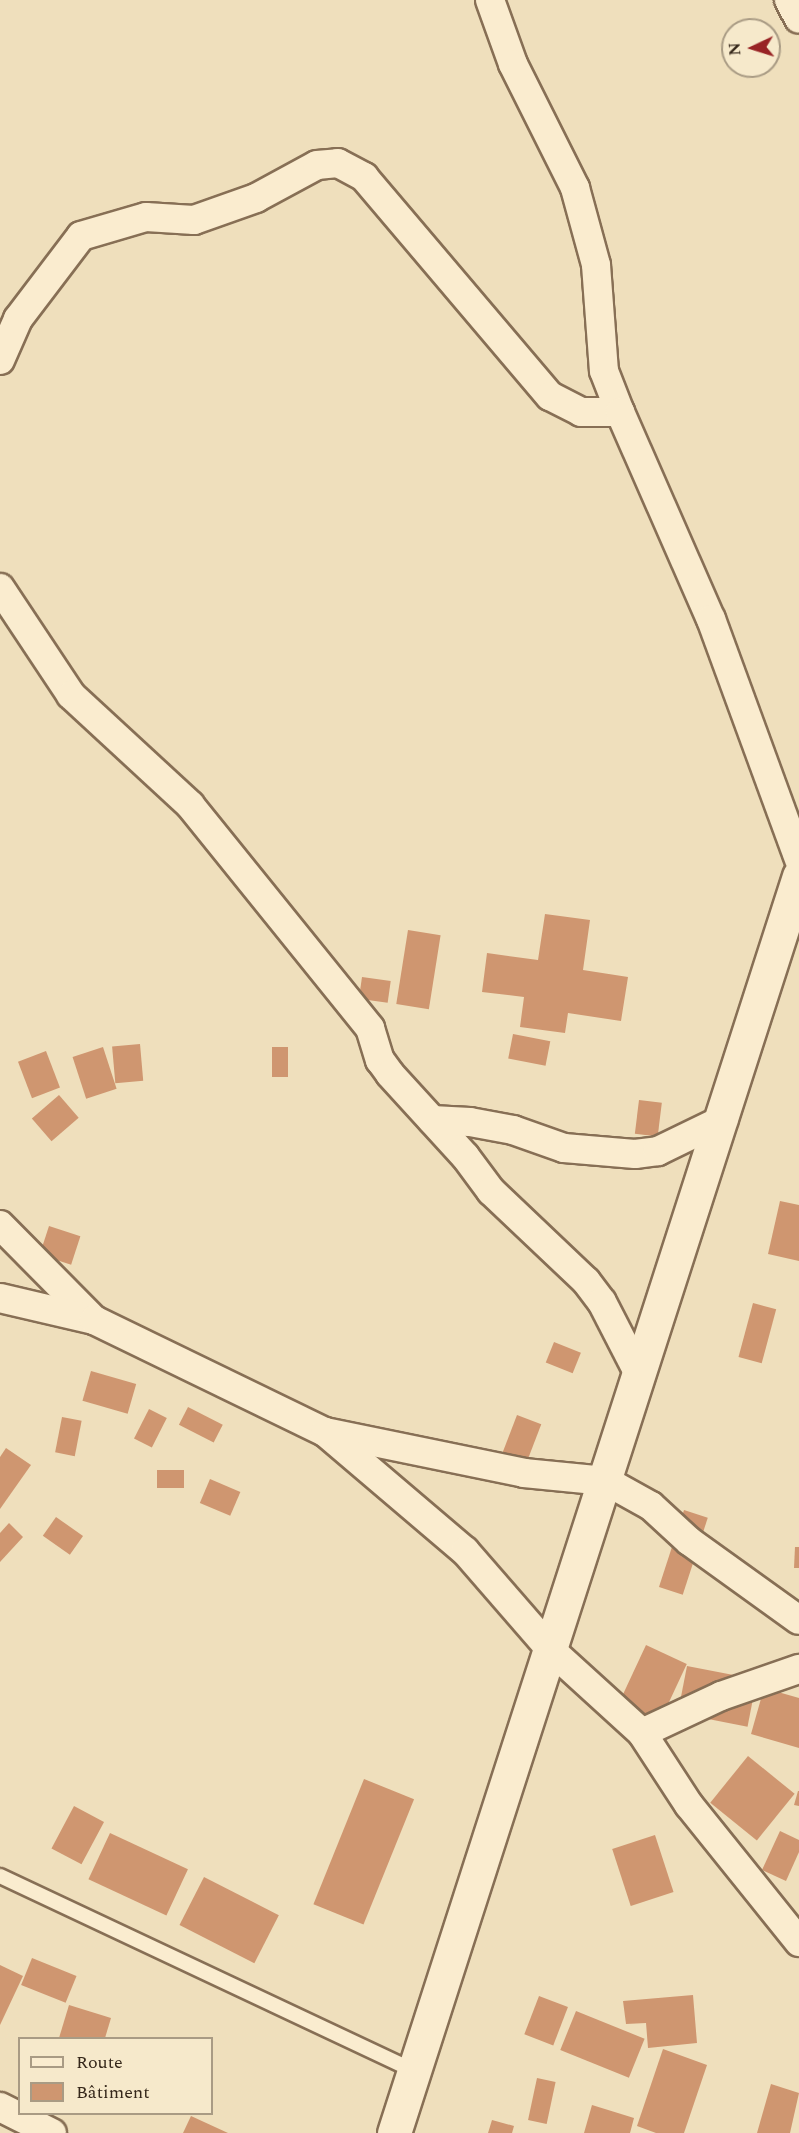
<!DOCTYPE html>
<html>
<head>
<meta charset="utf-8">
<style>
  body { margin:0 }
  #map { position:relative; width:799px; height:2133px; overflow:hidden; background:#efdfbc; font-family:Spectral,serif }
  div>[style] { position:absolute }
  .building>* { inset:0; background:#cf9670; transform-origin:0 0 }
  .roads { filter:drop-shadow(2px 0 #876f55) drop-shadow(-2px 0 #876f55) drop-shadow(0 2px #876f55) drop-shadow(0 -2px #876f55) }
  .lane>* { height:14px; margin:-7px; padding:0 7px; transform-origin:7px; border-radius:7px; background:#faeccf }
  .street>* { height:28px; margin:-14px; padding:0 14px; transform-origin:14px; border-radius:14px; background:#faeccf }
  .secondary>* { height:33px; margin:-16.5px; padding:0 16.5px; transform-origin:16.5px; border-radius:16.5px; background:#faeccf }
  span { translate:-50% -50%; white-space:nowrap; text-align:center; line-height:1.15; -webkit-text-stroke:4.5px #f6e9cb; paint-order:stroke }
  .legend { position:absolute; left:18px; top:2037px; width:195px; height:78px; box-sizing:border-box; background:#f6e9cb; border:2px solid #a99b84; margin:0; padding:8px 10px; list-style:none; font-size:18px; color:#35271a }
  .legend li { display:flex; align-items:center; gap:12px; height:30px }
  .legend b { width:30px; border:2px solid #a99b84 }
  .north { position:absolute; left:721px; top:18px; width:60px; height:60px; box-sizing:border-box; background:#f6e9cb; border:2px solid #a99b84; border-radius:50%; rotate:266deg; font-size:16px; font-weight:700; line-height:24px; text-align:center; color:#35271a }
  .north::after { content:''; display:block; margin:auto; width:21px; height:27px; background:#982325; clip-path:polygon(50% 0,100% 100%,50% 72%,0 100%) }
</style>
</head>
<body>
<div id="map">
  <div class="building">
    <div style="clip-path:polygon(545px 914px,590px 920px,583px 970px,628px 977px,621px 1021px,568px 1013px,565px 1033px,520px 1027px,524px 997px,482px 992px,487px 953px,538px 960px)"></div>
    <div style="left:408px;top:930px;width:33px;height:75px;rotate:9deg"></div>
    <div style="left:362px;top:977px;width:29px;height:22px;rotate:8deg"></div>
    <div style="left:513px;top:1034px;width:38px;height:25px;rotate:11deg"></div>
    <div style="left:140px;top:1044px;width:37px;height:28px;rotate:85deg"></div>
    <div style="left:103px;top:1047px;width:44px;height:32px;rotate:72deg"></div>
    <div style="left:272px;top:1047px;width:16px;height:30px"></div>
    <div style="left:46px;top:1051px;width:39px;height:30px;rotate:69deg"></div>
    <div style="left:59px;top:1095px;width:30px;height:36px;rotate:49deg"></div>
    <div style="left:639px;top:1100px;width:23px;height:34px;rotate:7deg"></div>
    <div style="clip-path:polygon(780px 1201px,799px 1205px,799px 1261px,768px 1254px)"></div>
    <div style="left:49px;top:1226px;width:33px;height:30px;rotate:18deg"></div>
    <div style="left:753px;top:1303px;width:24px;height:56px;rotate:15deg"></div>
    <div style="left:554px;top:1342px;width:29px;height:22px;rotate:22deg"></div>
    <div style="left:91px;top:1371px;width:47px;height:31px;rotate:16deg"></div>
    <div style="left:188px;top:1407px;width:39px;height:20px;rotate:27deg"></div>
    <div style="left:149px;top:1409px;width:20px;height:33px;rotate:27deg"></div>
    <div style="left:517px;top:1415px;width:26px;height:46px;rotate:21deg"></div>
    <div style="left:62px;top:1417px;width:20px;height:36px;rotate:11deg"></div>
    <div style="clip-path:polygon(6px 1448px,31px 1465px,0 1509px,0 1457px)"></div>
    <div style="left:184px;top:1470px;width:18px;height:27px;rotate:90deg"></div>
    <div style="left:210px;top:1479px;width:33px;height:26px;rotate:23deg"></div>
    <div style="left:684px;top:1510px;width:25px;height:81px;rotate:18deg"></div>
    <div style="left:56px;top:1517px;width:33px;height:23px;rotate:35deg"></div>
    <div style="clip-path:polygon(9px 1523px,23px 1537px,0 1562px,0 1533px)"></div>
    <div style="clip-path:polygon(795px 1547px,799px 1547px,799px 1568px,794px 1568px)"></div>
    <div style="left:646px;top:1645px;width:45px;height:72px;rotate:25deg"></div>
    <div style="left:687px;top:1666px;width:71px;height:48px;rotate:11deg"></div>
    <div style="clip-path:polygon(764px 1688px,799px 1698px,799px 1748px,751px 1734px)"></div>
    <div style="left:748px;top:1756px;width:60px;height:60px;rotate:39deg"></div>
    <div style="left:364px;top:1779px;width:54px;height:135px;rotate:22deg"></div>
    <div style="clip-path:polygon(798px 1791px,799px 1791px,799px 1806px,794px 1805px)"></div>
    <div style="left:74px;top:1806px;width:34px;height:48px;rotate:28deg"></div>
    <div style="clip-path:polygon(780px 1831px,799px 1840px,799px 1852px,786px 1881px,762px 1870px)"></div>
    <div style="left:110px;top:1833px;width:86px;height:51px;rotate:25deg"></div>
    <div style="left:655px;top:1835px;width:60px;height:45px;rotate:72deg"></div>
    <div style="left:204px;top:1877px;width:84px;height:54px;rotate:27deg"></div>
    <div style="left:32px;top:1958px;width:48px;height:29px;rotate:22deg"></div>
    <div style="clip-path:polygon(0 1965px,23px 1976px,0 2025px)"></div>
    <div style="clip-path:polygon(693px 1995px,697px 2043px,648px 2048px,646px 2023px,626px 2024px,623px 2001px)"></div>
    <div style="left:539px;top:1996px;width:31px;height:41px;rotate:21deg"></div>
    <div style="clip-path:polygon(69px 2005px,111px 2018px,105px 2038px,59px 2038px)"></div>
    <div style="left:576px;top:2011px;width:74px;height:42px;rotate:22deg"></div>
    <div style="clip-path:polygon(663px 2049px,707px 2065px,684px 2133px,656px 2133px,637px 2126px)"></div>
    <div style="left:537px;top:2078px;width:19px;height:43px;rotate:12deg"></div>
    <div style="clip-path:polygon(771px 2084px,799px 2093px,790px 2133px,757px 2133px)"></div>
    <div style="clip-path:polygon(592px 2105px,634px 2118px,630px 2133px,584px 2133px)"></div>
    <div style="clip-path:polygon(191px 2116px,228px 2133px,183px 2133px)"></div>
    <div style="clip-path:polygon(492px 2120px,514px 2126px,512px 2133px,488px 2133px)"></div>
  </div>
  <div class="roads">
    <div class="lane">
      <div style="left:0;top:1876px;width:459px;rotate:25.2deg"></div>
    </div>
    <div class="street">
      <div style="left:490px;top:0;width:68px;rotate:70.2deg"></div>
      <div style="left:513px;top:64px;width:139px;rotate:63.4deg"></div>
      <div style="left:575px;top:188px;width:80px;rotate:74.7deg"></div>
      <div style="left:596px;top:265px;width:106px;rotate:85.7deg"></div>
      <div style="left:604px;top:371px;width:44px;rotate:68.7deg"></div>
      <div style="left:789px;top:0;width:21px;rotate:62deg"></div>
      <div style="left:0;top:360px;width:45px;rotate:-66.3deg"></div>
      <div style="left:18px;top:319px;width:104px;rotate:-52.8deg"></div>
      <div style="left:81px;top:236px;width:68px;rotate:-16.3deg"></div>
      <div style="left:146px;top:217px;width:48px;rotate:3.6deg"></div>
      <div style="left:194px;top:220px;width:66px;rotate:-19.5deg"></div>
      <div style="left:256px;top:198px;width:69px;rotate:-28.4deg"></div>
      <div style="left:317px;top:165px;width:21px;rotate:-5deg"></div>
      <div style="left:338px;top:163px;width:30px;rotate:28deg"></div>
      <div style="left:364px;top:177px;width:287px;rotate:49.7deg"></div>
      <div style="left:550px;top:396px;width:35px;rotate:27deg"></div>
      <div style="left:581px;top:412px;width:39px"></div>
      <div style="left:620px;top:412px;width:226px;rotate:66.3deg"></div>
      <div style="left:711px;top:619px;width:256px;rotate:69.9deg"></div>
      <div style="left:0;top:588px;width:128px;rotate:56.4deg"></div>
      <div style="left:71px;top:695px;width:162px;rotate:42.7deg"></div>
      <div style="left:190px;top:805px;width:287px;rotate:51.1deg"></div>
      <div style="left:370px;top:1028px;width:34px;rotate:73deg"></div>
      <div style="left:380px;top:1060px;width:17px;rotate:54deg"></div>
      <div style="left:390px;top:1074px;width:111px;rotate:47.6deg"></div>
      <div style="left:465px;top:1156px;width:44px;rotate:53.4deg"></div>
      <div style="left:491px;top:1191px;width:131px;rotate:43.5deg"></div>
      <div style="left:586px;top:1281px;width:26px;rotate:53deg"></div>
      <div style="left:602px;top:1302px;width:81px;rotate:62.8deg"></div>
      <div style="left:432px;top:1120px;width:38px;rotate:3deg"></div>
      <div style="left:470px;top:1122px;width:44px;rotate:10.5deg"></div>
      <div style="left:513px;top:1130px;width:54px;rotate:19.4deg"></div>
      <div style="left:564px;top:1148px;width:71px;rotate:4.8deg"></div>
      <div style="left:635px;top:1154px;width:23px;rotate:-7deg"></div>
      <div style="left:658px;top:1151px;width:73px;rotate:-25.9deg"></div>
      <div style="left:0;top:1225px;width:134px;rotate:45.3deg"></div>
      <div style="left:0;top:1298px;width:97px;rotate:13.2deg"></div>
      <div style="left:94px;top:1320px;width:257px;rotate:25.9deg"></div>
      <div style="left:325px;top:1432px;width:203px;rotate:11.6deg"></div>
      <div style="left:524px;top:1473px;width:82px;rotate:5.6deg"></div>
      <div style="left:606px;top:1481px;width:51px;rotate:29.1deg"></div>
      <div style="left:651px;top:1506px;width:52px;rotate:42.6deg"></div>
      <div style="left:689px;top:1541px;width:135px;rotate:35.7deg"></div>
      <div style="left:325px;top:1432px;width:184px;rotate:40.4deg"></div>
      <div style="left:465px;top:1551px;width:133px;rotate:49deg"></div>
      <div style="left:552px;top:1651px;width:122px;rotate:42.3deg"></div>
      <div style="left:642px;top:1733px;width:86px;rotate:56.9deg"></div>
      <div style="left:689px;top:1805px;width:176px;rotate:51.2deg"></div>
      <div style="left:642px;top:1733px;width:87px;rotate:-25.1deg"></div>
      <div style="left:721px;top:1696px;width:83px;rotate:-19.1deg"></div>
      <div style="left:0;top:2107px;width:58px;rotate:26.6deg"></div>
    </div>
    <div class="secondary">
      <div style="left:394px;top:2133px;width:1321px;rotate:-72.14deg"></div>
    </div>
  </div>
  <ul class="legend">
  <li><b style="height:8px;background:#faeccf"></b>Route</li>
  <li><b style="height:16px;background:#cf9670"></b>Bâtiment</li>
  </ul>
  <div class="north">N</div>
</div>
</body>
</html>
